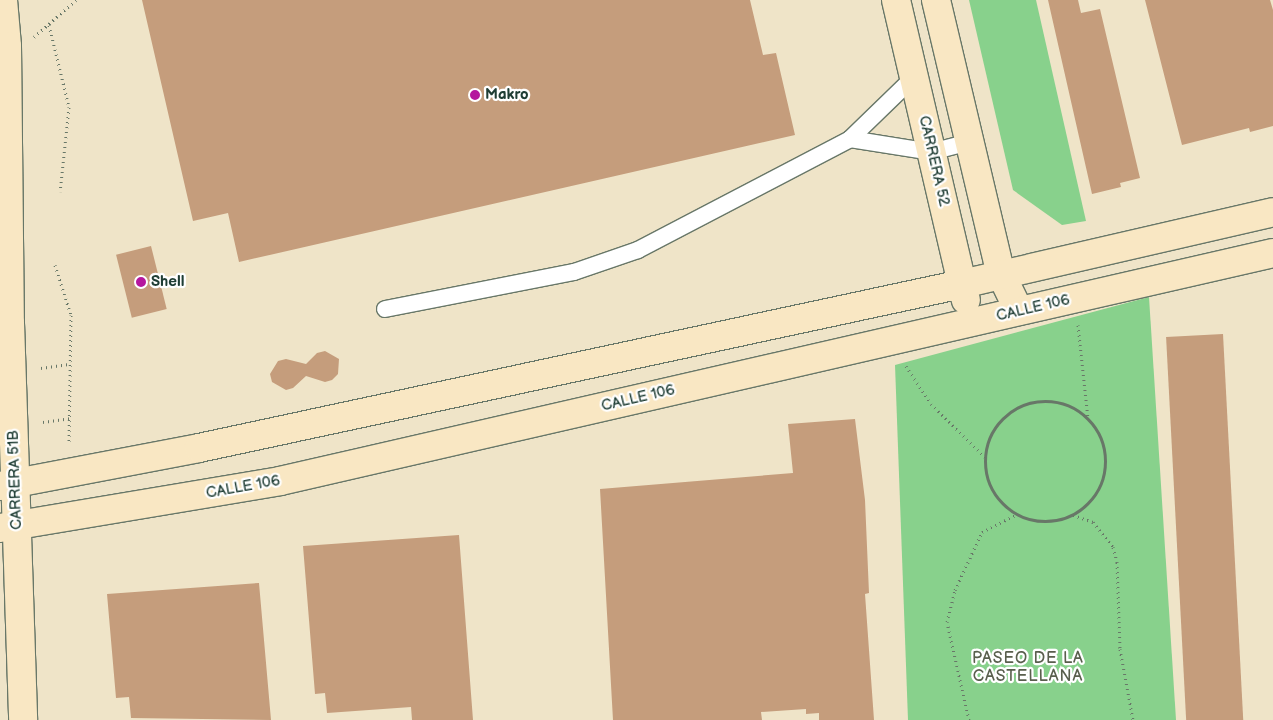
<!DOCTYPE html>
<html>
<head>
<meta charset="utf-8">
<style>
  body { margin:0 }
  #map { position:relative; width:1273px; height:720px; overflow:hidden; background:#efe4c8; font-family:"Balsamiq Sans",sans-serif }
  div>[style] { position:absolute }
  .green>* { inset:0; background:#88d18c }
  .building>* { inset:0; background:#c59d7c; transform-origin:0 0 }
  .path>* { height:3px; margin-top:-1.5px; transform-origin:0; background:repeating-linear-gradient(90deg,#687768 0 1px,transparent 0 5px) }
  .path>.ring { margin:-1.5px; padding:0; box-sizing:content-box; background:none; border:3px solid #687768; border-radius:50% }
  .roads { filter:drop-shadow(1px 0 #687768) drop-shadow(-1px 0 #687768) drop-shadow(0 1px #687768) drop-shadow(0 -1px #687768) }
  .lane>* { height:16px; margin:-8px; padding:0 8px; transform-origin:8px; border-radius:8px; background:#fff }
  .secondary>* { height:28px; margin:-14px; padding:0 14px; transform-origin:14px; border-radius:14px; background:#f9e7c3 }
  .dots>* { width:14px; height:14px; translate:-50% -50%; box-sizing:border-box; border:2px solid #fff; border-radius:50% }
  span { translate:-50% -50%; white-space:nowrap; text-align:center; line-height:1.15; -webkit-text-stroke:4.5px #fff; paint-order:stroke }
  .poi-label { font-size:15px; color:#1f3d34; font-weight:700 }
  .left { translate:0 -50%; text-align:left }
  .street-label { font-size:15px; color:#1f3d34 }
  .neighbourhood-label { font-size:16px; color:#595f4d; letter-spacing:1px }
</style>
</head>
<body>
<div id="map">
  <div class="green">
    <div style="clip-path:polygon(969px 0,1036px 0,1086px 221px,1062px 225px,1013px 190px)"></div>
    <div style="clip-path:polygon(1149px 297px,1176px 720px,908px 720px,895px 365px)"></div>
  </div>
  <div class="building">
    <div style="clip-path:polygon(142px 0,750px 0,763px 55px,776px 53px,795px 135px,239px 262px,228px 213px,193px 221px)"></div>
    <div style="clip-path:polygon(1048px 0,1078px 0,1081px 13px,1100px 9px,1140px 178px,1120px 183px,1121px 187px,1092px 194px)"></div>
    <div style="clip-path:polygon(1145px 0,1270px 0,1273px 10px,1273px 126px,1250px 132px,1249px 128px,1182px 145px)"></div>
    <div style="left:151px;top:246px;width:65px;height:36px;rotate:76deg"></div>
    <div style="left:1223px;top:334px;width:387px;height:57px;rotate:87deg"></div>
    <div style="clip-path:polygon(325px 351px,339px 359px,338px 374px,332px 380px,325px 382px,306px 376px,293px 388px,286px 390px,272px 382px,270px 374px,278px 361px,286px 359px,306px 364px,317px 353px)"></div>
    <div style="clip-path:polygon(855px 419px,865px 500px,869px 593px,865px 594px,874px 720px,819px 720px,819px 713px,806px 714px,806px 709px,761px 712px,762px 720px,613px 720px,600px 489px,793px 473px,788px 424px)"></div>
    <div style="clip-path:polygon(459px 535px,473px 720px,412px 720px,411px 707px,327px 713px,325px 693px,315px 694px,303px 546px)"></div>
    <div style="clip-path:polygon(259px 583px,271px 720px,131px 718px,129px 697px,116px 698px,107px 594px)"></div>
  </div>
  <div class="path">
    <div style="left:49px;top:25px;width:84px;rotate:76.3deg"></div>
    <div style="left:69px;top:107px;width:85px;rotate:96deg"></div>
    <div style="left:34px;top:37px;width:56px;rotate:-41.4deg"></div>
    <div style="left:55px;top:265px;width:52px;rotate:72.3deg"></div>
    <div style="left:71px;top:315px;width:129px;rotate:90.9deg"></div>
    <div style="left:1078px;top:325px;width:94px;rotate:83.9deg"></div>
    <div style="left:906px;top:366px;width:45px;rotate:56.7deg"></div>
    <div style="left:931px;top:404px;width:76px;rotate:44.5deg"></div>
    <div style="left:41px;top:368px;width:30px;rotate:-8deg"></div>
    <div class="ring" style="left:985px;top:401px;width:117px;height:117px"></div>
    <div style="left:43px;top:422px;width:27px;rotate:-8deg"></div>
    <div style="left:1073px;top:515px;width:21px;rotate:19deg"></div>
    <div style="left:1093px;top:522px;width:32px;rotate:51deg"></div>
    <div style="left:1113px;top:547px;width:16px;rotate:75deg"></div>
    <div style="left:1117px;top:562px;width:87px;rotate:88deg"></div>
    <div style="left:1120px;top:649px;width:72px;rotate:79.6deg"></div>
    <div style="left:969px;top:720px;width:100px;rotate:-102.7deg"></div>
    <div style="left:947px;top:622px;width:33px;rotate:-76deg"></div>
    <div style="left:955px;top:590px;width:64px;rotate:-65deg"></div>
    <div style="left:982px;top:532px;width:39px;rotate:-27deg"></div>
  </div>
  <div class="roads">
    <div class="lane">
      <div style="left:850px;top:139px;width:82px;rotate:9.1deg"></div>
      <div style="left:931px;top:152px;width:40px;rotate:-14.4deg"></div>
      <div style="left:385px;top:309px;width:193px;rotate:-11.1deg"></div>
      <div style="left:574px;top:272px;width:68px;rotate:-19deg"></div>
      <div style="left:638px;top:250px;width:239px;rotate:-27.6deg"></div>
      <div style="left:850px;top:139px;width:89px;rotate:-44.1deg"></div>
    </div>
    <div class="secondary">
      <div style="left:3px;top:0;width:46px;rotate:85deg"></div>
      <div style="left:7px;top:46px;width:277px;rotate:89.4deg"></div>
      <div style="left:10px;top:323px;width:397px;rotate:88.1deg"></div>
      <div style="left:896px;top:0;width:308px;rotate:76.9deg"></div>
      <div style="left:936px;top:0;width:282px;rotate:76.7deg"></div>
      <div style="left:1001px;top:274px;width:41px;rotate:64.1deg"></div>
      <div style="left:0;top:486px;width:203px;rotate:-10.8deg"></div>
      <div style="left:199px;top:448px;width:780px;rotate:-12.13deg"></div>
      <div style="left:962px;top:284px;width:319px;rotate:-13deg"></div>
      <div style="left:0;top:528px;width:284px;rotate:-9.5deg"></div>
      <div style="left:280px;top:481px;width:1019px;rotate:-12.93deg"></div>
    </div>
  </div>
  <div class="dots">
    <div style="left:475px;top:95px;background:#b5179e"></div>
    <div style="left:141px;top:282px;background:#b5179e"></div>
  </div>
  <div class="poi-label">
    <span class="left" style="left:485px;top:95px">Makro</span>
    <span class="left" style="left:151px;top:282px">Shell</span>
  </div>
  <div class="street-label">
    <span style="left:934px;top:161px;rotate:77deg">CARRERA 52</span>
    <span style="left:1033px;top:308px;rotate:-13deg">CALLE 106</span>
    <span style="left:638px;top:398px;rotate:-13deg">CALLE 106</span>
    <span style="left:15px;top:480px;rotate:-92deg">CARRERA 51B</span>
    <span style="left:243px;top:487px;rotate:-10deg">CALLE 106</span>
  </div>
  <div class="neighbourhood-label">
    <span style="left:1028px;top:668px">PASEO DE LA<br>CASTELLANA</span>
  </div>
</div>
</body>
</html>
